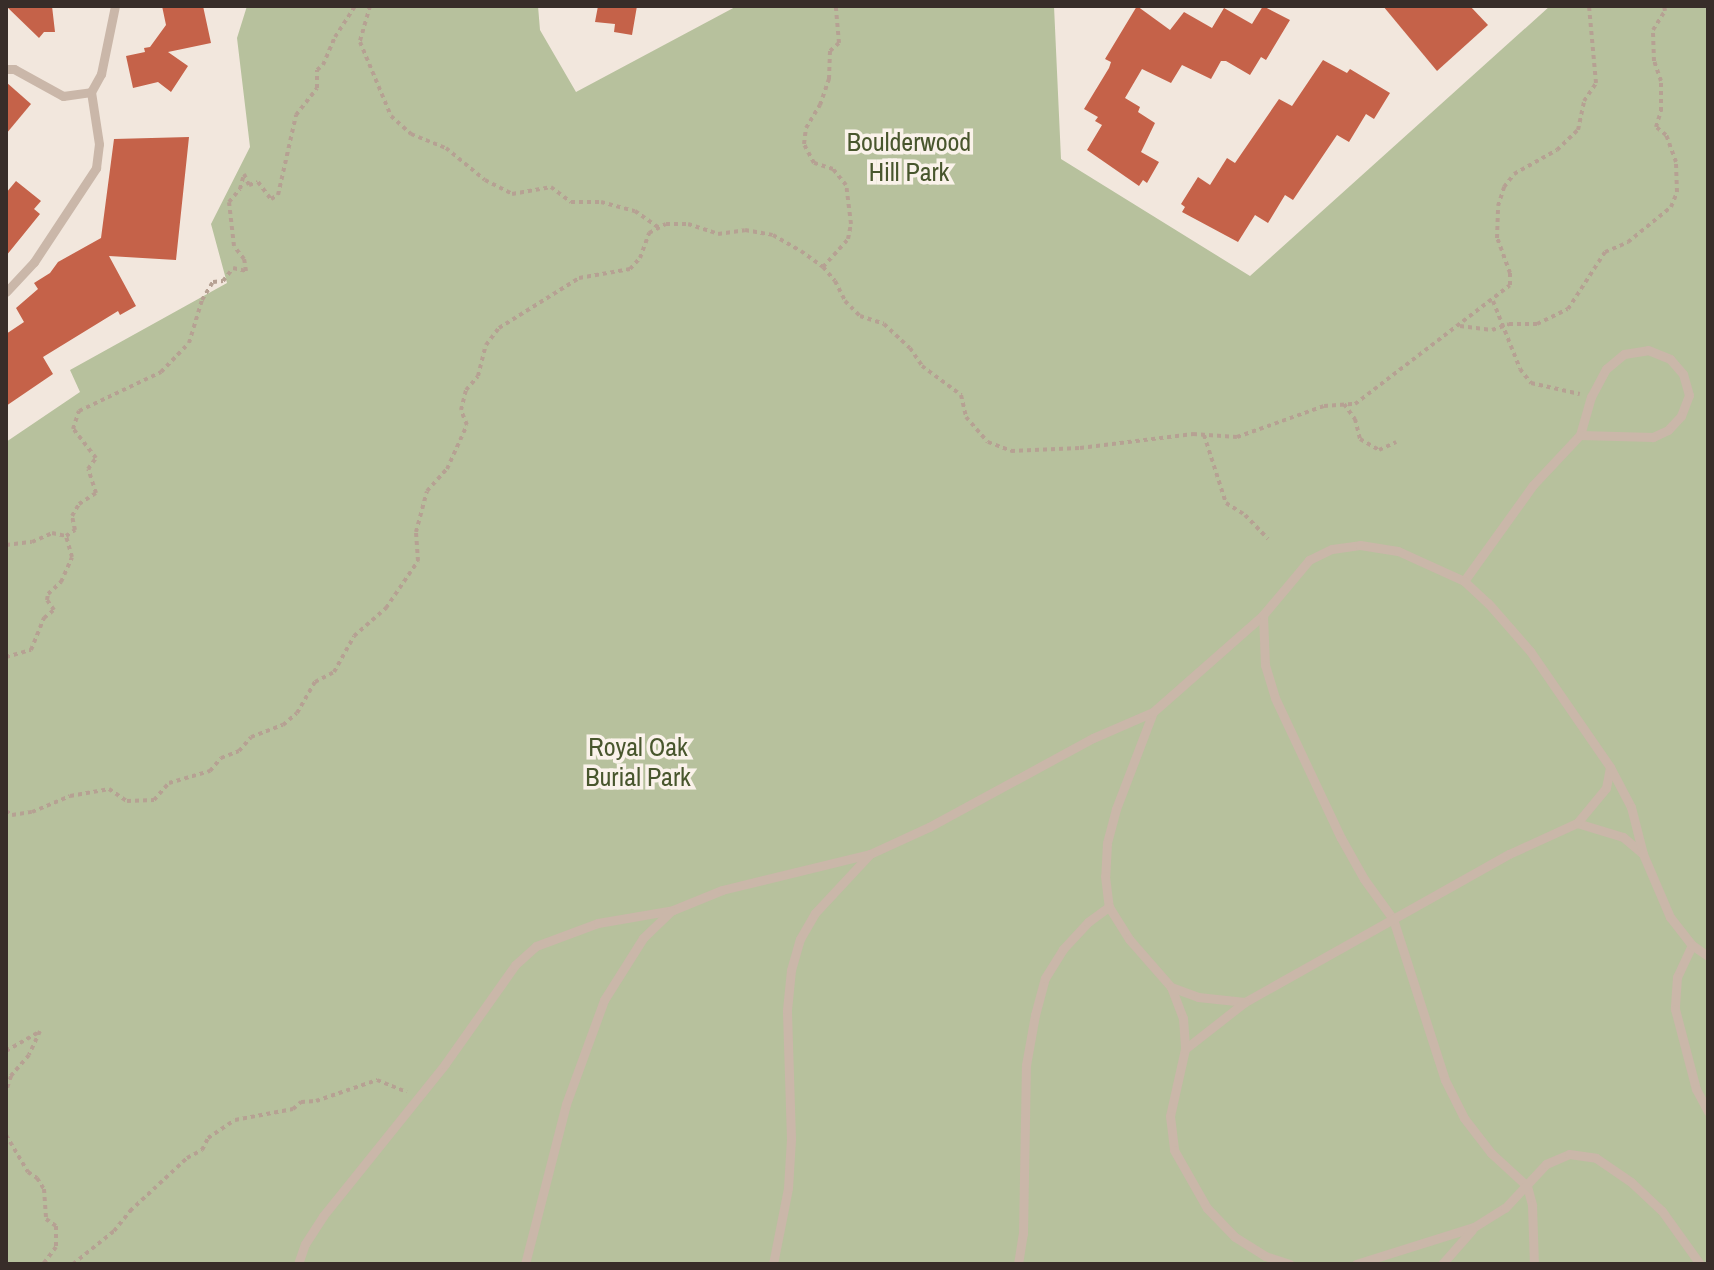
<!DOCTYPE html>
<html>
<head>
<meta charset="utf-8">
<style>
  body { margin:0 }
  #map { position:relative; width:1714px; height:1270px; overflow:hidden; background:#f2e7dd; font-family:"Archivo Narrow",sans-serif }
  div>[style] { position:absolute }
  .green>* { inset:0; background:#b7c19d }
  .building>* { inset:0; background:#c56249 }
  .path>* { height:4px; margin-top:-2px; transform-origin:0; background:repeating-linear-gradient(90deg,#b6a193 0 4px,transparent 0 8px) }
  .service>* { height:9px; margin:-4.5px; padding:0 4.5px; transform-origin:4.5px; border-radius:4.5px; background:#cab7a9 }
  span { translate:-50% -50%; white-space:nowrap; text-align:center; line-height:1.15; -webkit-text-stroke:7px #faf2ea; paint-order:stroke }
  .park-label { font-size:26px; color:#48562d }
  .frame { position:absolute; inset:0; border:8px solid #382d29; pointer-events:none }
</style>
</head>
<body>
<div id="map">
  <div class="green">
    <div style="clip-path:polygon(247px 6px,538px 6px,540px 30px,576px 92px,737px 6px,1054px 6px,1061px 159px,1250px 276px,1550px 6px,1708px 6px,1708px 1264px,6px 1264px,6px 442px,80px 392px,70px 370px,227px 283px,211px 224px,250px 147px,237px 38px)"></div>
  </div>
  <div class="building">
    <div style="clip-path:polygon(6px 6px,52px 6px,55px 32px,44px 32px,39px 38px)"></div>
    <div style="clip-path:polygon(162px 6px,203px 6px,211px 43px,168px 52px,188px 66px,171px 92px,158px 82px,133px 88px,126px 56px,145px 52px,144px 48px,150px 47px,166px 25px)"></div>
    <div style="clip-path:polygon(598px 6px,637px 6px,632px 35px,614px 32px,615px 24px,595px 22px)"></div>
    <div style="clip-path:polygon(1137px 6px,1170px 30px,1184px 12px,1212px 28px,1224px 8px,1252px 24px,1263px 6px,1290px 20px,1266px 60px,1261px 57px,1250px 75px,1226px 61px,1221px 61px,1211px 79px,1182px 65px,1171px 83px,1142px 69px,1125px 98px,1140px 107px,1138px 112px,1155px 123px,1141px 152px,1159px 162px,1147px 183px,1143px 180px,1139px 186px,1087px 150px,1102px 125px,1095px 121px,1098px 117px,1084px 109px,1109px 68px,1111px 62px,1105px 59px)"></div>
    <div style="clip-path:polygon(1383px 6px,1470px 6px,1488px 25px,1437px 71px)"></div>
    <div style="clip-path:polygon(1323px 60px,1347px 73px,1350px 69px,1390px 93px,1374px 119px,1366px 114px,1349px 142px,1337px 135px,1293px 200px,1285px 195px,1268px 223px,1255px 215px,1238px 242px,1182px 212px,1185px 207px,1181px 204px,1198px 177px,1210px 185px,1227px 158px,1235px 163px,1279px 99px,1292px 106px)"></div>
    <div style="clip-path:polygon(6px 82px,31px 104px,6px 134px)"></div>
    <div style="clip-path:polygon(189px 137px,176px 260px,109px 256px,136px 306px,120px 315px,118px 311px,43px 357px,53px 374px,6px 406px,6px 334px,24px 322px,16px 308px,38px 289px,34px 283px,50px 273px,58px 262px,101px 238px,114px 139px)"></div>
    <div style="clip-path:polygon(16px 181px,41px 201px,34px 209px,40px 214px,6px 256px,6px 193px)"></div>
  </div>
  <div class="path">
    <div style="left:370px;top:6px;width:37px;rotate:106deg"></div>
    <div style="left:360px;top:42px;width:80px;rotate:67.3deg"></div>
    <div style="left:391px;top:116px;width:27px;rotate:42deg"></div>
    <div style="left:411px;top:134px;width:38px;rotate:22deg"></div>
    <div style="left:446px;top:148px;width:50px;rotate:39.4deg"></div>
    <div style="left:485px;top:180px;width:30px;rotate:27deg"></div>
    <div style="left:512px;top:194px;width:40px;rotate:-10deg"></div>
    <div style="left:551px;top:187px;width:25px;rotate:37deg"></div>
    <div style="left:571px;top:202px;width:30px"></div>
    <div style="left:601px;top:202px;width:35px;rotate:15deg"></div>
    <div style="left:635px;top:211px;width:29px;rotate:35deg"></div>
    <div style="left:823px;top:267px;width:38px;rotate:-48deg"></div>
    <div style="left:848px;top:239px;width:15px;rotate:-79deg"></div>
    <div style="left:851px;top:224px;width:39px;rotate:-97deg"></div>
    <div style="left:846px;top:185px;width:21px;rotate:-129deg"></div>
    <div style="left:833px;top:169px;width:20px;rotate:-162deg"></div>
    <div style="left:814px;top:163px;width:21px;rotate:-118deg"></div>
    <div style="left:804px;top:144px;width:16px;rotate:-83deg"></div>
    <div style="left:806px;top:128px;width:27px;rotate:-59deg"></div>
    <div style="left:820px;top:105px;width:28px;rotate:-71deg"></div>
    <div style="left:829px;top:79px;width:28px;rotate:-88deg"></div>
    <div style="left:830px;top:51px;width:12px;rotate:-42deg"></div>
    <div style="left:839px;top:43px;width:37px;rotate:-95deg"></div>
    <div style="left:1493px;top:301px;width:73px;rotate:68.3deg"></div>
    <div style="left:1520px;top:369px;width:18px;rotate:52deg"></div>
    <div style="left:1531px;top:383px;width:50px;rotate:12.7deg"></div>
    <div style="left:1460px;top:326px;width:32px;rotate:7deg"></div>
    <div style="left:1492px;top:330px;width:18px;rotate:-19deg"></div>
    <div style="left:1509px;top:324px;width:28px"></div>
    <div style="left:1537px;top:324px;width:34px;rotate:-26deg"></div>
    <div style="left:1568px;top:309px;width:68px;rotate:-57deg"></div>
    <div style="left:1605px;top:252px;width:25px;rotate:-23deg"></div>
    <div style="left:1628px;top:242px;width:55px;rotate:-39.1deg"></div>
    <div style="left:1671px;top:207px;width:16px;rotate:-68deg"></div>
    <div style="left:1677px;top:192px;width:30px;rotate:-92deg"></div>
    <div style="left:1676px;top:162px;width:29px;rotate:-110deg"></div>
    <div style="left:1666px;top:135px;width:13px;rotate:-141deg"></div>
    <div style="left:1656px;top:127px;width:17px;rotate:-73deg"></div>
    <div style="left:1661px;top:111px;width:30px;rotate:-90deg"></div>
    <div style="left:1661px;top:81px;width:21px;rotate:-109deg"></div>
    <div style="left:1654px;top:61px;width:31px;rotate:-92deg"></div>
    <div style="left:1653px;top:30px;width:22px;rotate:-58deg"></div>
    <div style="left:1665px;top:11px;width:5px;rotate:-101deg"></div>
    <div style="left:1344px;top:404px;width:19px;rotate:54deg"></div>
    <div style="left:1355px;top:419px;width:21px;rotate:76deg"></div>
    <div style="left:1360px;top:439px;width:22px;rotate:30deg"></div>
    <div style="left:1379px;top:450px;width:19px;rotate:-25deg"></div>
    <div style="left:1204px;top:435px;width:71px;rotate:72.1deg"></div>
    <div style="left:1226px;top:503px;width:22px;rotate:32deg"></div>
    <div style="left:1245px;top:515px;width:33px;rotate:46deg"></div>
    <div style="left:6px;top:545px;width:26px;rotate:-7deg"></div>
    <div style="left:32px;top:542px;width:22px;rotate:-24deg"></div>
    <div style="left:52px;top:533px;width:14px;rotate:12deg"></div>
    <div style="left:66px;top:536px;width:11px;rotate:-34deg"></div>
    <div style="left:75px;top:530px;width:14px;rotate:-102deg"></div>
    <div style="left:72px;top:516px;width:14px;rotate:-60deg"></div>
    <div style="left:79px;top:504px;width:20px;rotate:-33deg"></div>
    <div style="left:96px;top:493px;width:25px;rotate:-108deg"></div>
    <div style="left:88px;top:469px;width:14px;rotate:-54deg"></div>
    <div style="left:96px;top:458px;width:37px;rotate:-128deg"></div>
    <div style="left:73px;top:429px;width:19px;rotate:-72deg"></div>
    <div style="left:79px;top:411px;width:91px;rotate:-25.4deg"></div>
    <div style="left:161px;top:372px;width:40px;rotate:-46deg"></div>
    <div style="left:189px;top:343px;width:45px;rotate:-73.2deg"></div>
    <div style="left:202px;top:300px;width:21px;rotate:-59deg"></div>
    <div style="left:213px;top:282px;width:10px;rotate:-6deg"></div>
    <div style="left:223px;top:281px;width:16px;rotate:-52deg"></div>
    <div style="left:233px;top:268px;width:13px;rotate:13deg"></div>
    <div style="left:246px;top:271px;width:12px;rotate:-99deg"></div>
    <div style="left:244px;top:259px;width:16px;rotate:-128deg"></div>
    <div style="left:234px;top:246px;width:44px;rotate:-96.5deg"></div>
    <div style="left:229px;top:202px;width:17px;rotate:-50deg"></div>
    <div style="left:240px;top:189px;width:16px;rotate:-75deg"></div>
    <div style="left:244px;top:174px;width:12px;rotate:66deg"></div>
    <div style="left:249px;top:185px;width:9px;rotate:-18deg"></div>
    <div style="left:258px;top:182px;width:21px;rotate:53deg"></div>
    <div style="left:271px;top:199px;width:8px;rotate:-30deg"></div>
    <div style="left:278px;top:195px;width:82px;rotate:-77.3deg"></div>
    <div style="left:296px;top:115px;width:34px;rotate:-52deg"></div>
    <div style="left:317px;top:88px;width:18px;rotate:-90deg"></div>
    <div style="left:317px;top:70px;width:8px;rotate:-40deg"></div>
    <div style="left:323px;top:65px;width:30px;rotate:-67deg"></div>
    <div style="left:335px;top:37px;width:37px;rotate:-57deg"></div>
    <div style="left:6px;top:657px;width:26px;rotate:-16deg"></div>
    <div style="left:31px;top:650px;width:35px;rotate:-68deg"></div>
    <div style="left:44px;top:618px;width:13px;rotate:-39deg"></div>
    <div style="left:54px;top:610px;width:12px;rotate:-125deg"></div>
    <div style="left:47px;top:600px;width:6px;rotate:-81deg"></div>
    <div style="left:48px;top:594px;width:18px;rotate:-43deg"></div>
    <div style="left:61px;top:582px;width:27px;rotate:-66deg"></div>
    <div style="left:72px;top:557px;width:22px;rotate:-106deg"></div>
    <div style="left:6px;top:811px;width:7px;rotate:34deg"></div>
    <div style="left:12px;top:815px;width:20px;rotate:-9deg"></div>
    <div style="left:32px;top:812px;width:41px;rotate:-22.8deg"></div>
    <div style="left:70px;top:796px;width:40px;rotate:-10deg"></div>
    <div style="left:109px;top:789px;width:22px;rotate:34deg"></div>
    <div style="left:127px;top:801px;width:27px;rotate:-2deg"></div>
    <div style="left:154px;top:800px;width:23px;rotate:-49deg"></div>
    <div style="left:169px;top:783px;width:43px;rotate:-16.3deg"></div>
    <div style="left:210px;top:771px;width:17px;rotate:-50deg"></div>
    <div style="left:221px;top:758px;width:19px;rotate:-21deg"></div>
    <div style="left:239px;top:751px;width:18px;rotate:-49deg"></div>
    <div style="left:251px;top:737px;width:34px;rotate:-21deg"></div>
    <div style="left:283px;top:725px;width:18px;rotate:-41deg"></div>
    <div style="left:297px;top:713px;width:36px;rotate:-60deg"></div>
    <div style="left:315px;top:682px;width:21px;rotate:-28deg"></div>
    <div style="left:334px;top:672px;width:41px;rotate:-60.9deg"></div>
    <div style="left:354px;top:636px;width:43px;rotate:-41.2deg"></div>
    <div style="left:386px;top:608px;width:57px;rotate:-55.8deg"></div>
    <div style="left:418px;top:561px;width:29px;rotate:-94deg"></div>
    <div style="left:416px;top:532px;width:42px;rotate:-75deg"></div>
    <div style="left:427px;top:491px;width:30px;rotate:-48deg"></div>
    <div style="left:447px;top:469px;width:48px;rotate:-65.6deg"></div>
    <div style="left:467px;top:425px;width:16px;rotate:-112deg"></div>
    <div style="left:461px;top:410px;width:21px;rotate:-76deg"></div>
    <div style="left:466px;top:390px;width:18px;rotate:-49deg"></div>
    <div style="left:478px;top:376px;width:32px;rotate:-76deg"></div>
    <div style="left:486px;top:345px;width:21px;rotate:-53deg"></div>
    <div style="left:499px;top:328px;width:94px;rotate:-32deg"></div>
    <div style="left:579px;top:278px;width:52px;rotate:-10deg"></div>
    <div style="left:630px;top:269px;width:15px;rotate:-48deg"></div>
    <div style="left:640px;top:258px;width:27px;rotate:-70deg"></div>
    <div style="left:649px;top:233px;width:19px;rotate:-28deg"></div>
    <div style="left:666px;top:224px;width:22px"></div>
    <div style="left:688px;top:224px;width:32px;rotate:18deg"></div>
    <div style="left:718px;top:234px;width:27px;rotate:-8deg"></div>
    <div style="left:745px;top:230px;width:28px;rotate:10deg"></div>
    <div style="left:773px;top:235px;width:32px;rotate:30deg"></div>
    <div style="left:801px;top:251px;width:27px;rotate:36deg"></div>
    <div style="left:823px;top:267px;width:18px;rotate:49deg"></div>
    <div style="left:835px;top:281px;width:22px;rotate:63deg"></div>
    <div style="left:845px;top:301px;width:21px;rotate:45deg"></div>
    <div style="left:860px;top:316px;width:25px;rotate:18deg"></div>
    <div style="left:884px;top:324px;width:35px;rotate:43deg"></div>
    <div style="left:910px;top:348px;width:22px;rotate:56deg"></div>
    <div style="left:922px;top:366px;width:49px;rotate:36.6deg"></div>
    <div style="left:961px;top:395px;width:23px;rotate:77deg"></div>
    <div style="left:966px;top:417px;width:33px;rotate:49deg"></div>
    <div style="left:988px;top:442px;width:25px;rotate:21deg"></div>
    <div style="left:1011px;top:451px;width:69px;rotate:-2.5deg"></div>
    <div style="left:1080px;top:448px;width:114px;rotate:-7.1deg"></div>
    <div style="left:1193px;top:434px;width:44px;rotate:3.9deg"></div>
    <div style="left:1237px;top:437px;width:92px;rotate:-19.6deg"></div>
    <div style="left:1324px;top:406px;width:31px;rotate:-4deg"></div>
    <div style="left:1355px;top:404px;width:195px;rotate:-37.5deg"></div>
    <div style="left:1510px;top:285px;width:12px;rotate:-90deg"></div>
    <div style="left:1510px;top:273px;width:37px;rotate:-110deg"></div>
    <div style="left:1497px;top:238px;width:32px;rotate:-88deg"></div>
    <div style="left:1498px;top:206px;width:20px;rotate:-72deg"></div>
    <div style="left:1504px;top:187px;width:16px;rotate:-52deg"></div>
    <div style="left:1514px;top:174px;width:49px;rotate:-29.2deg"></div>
    <div style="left:1557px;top:150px;width:29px;rotate:-44deg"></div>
    <div style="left:1578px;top:130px;width:30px;rotate:-78deg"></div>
    <div style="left:1584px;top:101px;width:22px;rotate:-56deg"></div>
    <div style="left:1596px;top:83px;width:77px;rotate:-95.2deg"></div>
    <div style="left:6px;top:1051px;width:39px;rotate:-30deg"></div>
    <div style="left:40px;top:1031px;width:26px;rotate:115deg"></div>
    <div style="left:29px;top:1055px;width:28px;rotate:131deg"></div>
    <div style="left:11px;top:1076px;width:16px;rotate:108deg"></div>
    <div style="left:6px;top:1135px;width:43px;rotate:59.3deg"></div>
    <div style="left:28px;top:1172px;width:11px;rotate:34deg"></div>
    <div style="left:37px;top:1178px;width:13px;rotate:58deg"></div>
    <div style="left:44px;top:1189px;width:30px;rotate:86deg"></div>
    <div style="left:46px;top:1219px;width:12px;rotate:35deg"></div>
    <div style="left:56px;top:1226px;width:21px;rotate:90deg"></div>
    <div style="left:56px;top:1247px;width:21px;rotate:127deg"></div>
    <div style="left:73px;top:1264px;width:53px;rotate:-38.8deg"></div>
    <div style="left:114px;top:1231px;width:26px;rotate:-51deg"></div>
    <div style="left:130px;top:1211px;width:78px;rotate:-42.9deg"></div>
    <div style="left:187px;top:1158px;width:17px;rotate:-28deg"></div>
    <div style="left:202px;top:1150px;width:13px;rotate:-63deg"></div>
    <div style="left:208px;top:1138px;width:32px;rotate:-34deg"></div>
    <div style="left:235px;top:1120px;width:59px;rotate:-10.7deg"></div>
    <div style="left:293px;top:1109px;width:11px;rotate:-41deg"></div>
    <div style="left:301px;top:1102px;width:15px;rotate:-4deg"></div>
    <div style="left:316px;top:1101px;width:65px;rotate:-19deg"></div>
    <div style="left:377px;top:1080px;width:32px;rotate:22deg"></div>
  </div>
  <div class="service">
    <div style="left:6px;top:69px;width:8px"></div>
    <div style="left:14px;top:69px;width:56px;rotate:28.9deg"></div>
    <div style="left:63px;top:96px;width:28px;rotate:-8deg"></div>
    <div style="left:6px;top:292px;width:41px;rotate:-47deg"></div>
    <div style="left:34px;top:262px;width:113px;rotate:-56.6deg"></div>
    <div style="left:96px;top:168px;width:24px;rotate:-83deg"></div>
    <div style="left:99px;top:144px;width:53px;rotate:-98.7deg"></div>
    <div style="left:91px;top:92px;width:21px;rotate:-61deg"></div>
    <div style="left:101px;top:74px;width:69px;rotate:-78.4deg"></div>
    <div style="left:1464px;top:581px;width:118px;rotate:-54.3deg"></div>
    <div style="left:1533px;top:485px;width:69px;rotate:-46.8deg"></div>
    <div style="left:1580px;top:435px;width:40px;rotate:-74deg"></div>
    <div style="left:1591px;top:397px;width:32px;rotate:-62deg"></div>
    <div style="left:1606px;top:369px;width:23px;rotate:-40deg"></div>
    <div style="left:1624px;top:354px;width:24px;rotate:-9deg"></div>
    <div style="left:1648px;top:350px;width:24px;rotate:22deg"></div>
    <div style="left:1670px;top:359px;width:20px;rotate:49deg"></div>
    <div style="left:1683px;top:374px;width:22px;rotate:74deg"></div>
    <div style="left:1689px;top:395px;width:22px;rotate:111deg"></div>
    <div style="left:1681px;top:416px;width:19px;rotate:133deg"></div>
    <div style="left:1668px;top:430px;width:17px;rotate:155deg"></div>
    <div style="left:1653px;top:437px;width:73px;rotate:-178.4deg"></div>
    <div style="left:1263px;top:615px;width:50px;rotate:87.7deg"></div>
    <div style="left:1265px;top:665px;width:34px;rotate:73deg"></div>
    <div style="left:1275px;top:698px;width:155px;rotate:64.8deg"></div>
    <div style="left:1341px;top:838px;width:47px;rotate:60.7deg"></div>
    <div style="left:1364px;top:879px;width:49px;rotate:54.1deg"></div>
    <div style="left:1393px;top:919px;width:169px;rotate:72.1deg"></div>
    <div style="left:1445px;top:1080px;width:42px;rotate:63.4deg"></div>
    <div style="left:1464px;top:1118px;width:44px;rotate:52.4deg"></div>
    <div style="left:1491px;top:1153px;width:49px;rotate:42.5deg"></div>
    <div style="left:1527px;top:1186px;width:20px;rotate:75deg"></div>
    <div style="left:1532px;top:1205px;width:59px;rotate:88.1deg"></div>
    <div style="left:1153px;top:712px;width:104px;rotate:110.9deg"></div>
    <div style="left:1116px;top:809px;width:35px;rotate:105deg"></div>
    <div style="left:1107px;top:843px;width:33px;rotate:93deg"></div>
    <div style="left:1105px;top:876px;width:31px;rotate:83deg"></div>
    <div style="left:1109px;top:907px;width:38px;rotate:58deg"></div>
    <div style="left:1129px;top:939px;width:64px;rotate:48.8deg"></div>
    <div style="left:1171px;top:987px;width:29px;rotate:20deg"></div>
    <div style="left:1198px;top:997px;width:47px;rotate:6.1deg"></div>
    <div style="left:1245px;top:1002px;width:303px;rotate:-29.3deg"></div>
    <div style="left:1509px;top:854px;width:75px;rotate:-24.5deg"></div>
    <div style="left:1577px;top:823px;width:48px;rotate:16.9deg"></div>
    <div style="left:1623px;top:837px;width:26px;rotate:40deg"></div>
    <div style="left:1577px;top:823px;width:45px;rotate:-50.4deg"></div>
    <div style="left:1606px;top:788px;width:21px;rotate:-79deg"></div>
    <div style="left:1692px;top:945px;width:35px;rotate:115deg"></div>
    <div style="left:1677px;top:977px;width:32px;rotate:94deg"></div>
    <div style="left:1675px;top:1009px;width:83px;rotate:75.3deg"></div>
    <div style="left:1696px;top:1089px;width:26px;rotate:62deg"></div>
    <div style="left:1171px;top:987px;width:33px;rotate:69deg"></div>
    <div style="left:1183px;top:1018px;width:31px;rotate:86deg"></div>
    <div style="left:1185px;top:1049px;width:69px;rotate:102.6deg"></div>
    <div style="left:1170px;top:1116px;width:34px;rotate:83deg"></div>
    <div style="left:1174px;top:1150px;width:67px;rotate:60.4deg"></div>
    <div style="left:1207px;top:1208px;width:40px;rotate:46deg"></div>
    <div style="left:1235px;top:1237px;width:36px;rotate:32deg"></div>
    <div style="left:1265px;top:1256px;width:26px;rotate:18deg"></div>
    <div style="left:1185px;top:1049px;width:76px;rotate:-38.1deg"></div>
    <div style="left:298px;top:1264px;width:21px;rotate:-71deg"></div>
    <div style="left:305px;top:1244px;width:33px;rotate:-57deg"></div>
    <div style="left:323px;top:1216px;width:195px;rotate:-51.2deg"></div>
    <div style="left:445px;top:1064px;width:121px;rotate:-54.7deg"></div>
    <div style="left:515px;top:965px;width:28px;rotate:-42deg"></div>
    <div style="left:536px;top:946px;width:66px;rotate:-20.4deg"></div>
    <div style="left:598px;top:923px;width:76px;rotate:-9.8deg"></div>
    <div style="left:673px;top:910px;width:53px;rotate:-22.2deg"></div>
    <div style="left:722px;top:890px;width:152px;rotate:-13.7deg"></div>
    <div style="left:870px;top:854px;width:65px;rotate:-24.6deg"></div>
    <div style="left:929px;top:827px;width:187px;rotate:-28.5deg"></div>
    <div style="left:1093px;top:738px;width:65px;rotate:-23.4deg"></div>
    <div style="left:1153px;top:712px;width:147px;rotate:-41.4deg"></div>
    <div style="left:1263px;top:615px;width:72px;rotate:-50.1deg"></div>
    <div style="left:1309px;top:560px;width:25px;rotate:-26deg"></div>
    <div style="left:1332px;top:549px;width:28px;rotate:-8deg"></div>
    <div style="left:1360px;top:545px;width:38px;rotate:9deg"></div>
    <div style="left:1398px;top:551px;width:72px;rotate:24.4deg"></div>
    <div style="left:1464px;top:581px;width:33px;rotate:43deg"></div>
    <div style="left:1488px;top:603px;width:64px;rotate:48.8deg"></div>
    <div style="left:1530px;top:651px;width:141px;rotate:55.4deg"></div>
    <div style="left:1610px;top:767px;width:45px;rotate:62.3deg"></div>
    <div style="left:1631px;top:807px;width:49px;rotate:75.7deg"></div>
    <div style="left:1643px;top:854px;width:69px;rotate:66.8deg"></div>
    <div style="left:1670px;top:917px;width:36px;rotate:52deg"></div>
    <div style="left:1692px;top:945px;width:19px;rotate:35deg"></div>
    <div style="left:525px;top:1264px;width:165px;rotate:-75.6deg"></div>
    <div style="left:566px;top:1104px;width:111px;rotate:-69.9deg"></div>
    <div style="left:604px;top:1000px;width:73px;rotate:-57.8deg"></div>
    <div style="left:643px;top:938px;width:39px;rotate:-44deg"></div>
    <div style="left:773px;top:1264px;width:77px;rotate:-78.8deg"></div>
    <div style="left:788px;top:1188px;width:49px;rotate:-86.5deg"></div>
    <div style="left:791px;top:1139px;width:129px;rotate:-91.8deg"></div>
    <div style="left:787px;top:1010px;width:40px;rotate:-84.3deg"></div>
    <div style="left:791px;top:970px;width:32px;rotate:-74deg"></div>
    <div style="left:800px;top:939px;width:30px;rotate:-60deg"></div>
    <div style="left:815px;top:913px;width:81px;rotate:-47deg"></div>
    <div style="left:1018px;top:1264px;width:30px;rotate:-81deg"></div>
    <div style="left:1023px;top:1234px;width:169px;rotate:-89deg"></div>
    <div style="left:1026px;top:1065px;width:51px;rotate:-79.8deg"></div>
    <div style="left:1035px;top:1015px;width:38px;rotate:-75deg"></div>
    <div style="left:1045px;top:978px;width:34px;rotate:-58deg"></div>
    <div style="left:1063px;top:949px;width:37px;rotate:-47deg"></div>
    <div style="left:1088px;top:922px;width:26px;rotate:-36deg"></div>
    <div style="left:1356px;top:1264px;width:124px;rotate:-17.4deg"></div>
    <div style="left:1474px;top:1227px;width:36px;rotate:-32deg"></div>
    <div style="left:1505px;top:1208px;width:60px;rotate:-47deg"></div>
    <div style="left:1546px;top:1164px;width:25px;rotate:-23deg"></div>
    <div style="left:1569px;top:1154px;width:27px;rotate:8deg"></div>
    <div style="left:1596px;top:1158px;width:42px;rotate:34.4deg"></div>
    <div style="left:1631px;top:1182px;width:42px;rotate:43.1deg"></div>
    <div style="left:1662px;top:1211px;width:65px;rotate:54.4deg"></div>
    <div style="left:1442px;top:1264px;width:45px;rotate:-48.6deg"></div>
  </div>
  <div class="park-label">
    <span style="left:909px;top:157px">Boulderwood<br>Hill Park</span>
    <span style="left:638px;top:762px">Royal Oak<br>Burial Park</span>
  </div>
  <div class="frame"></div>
</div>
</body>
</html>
